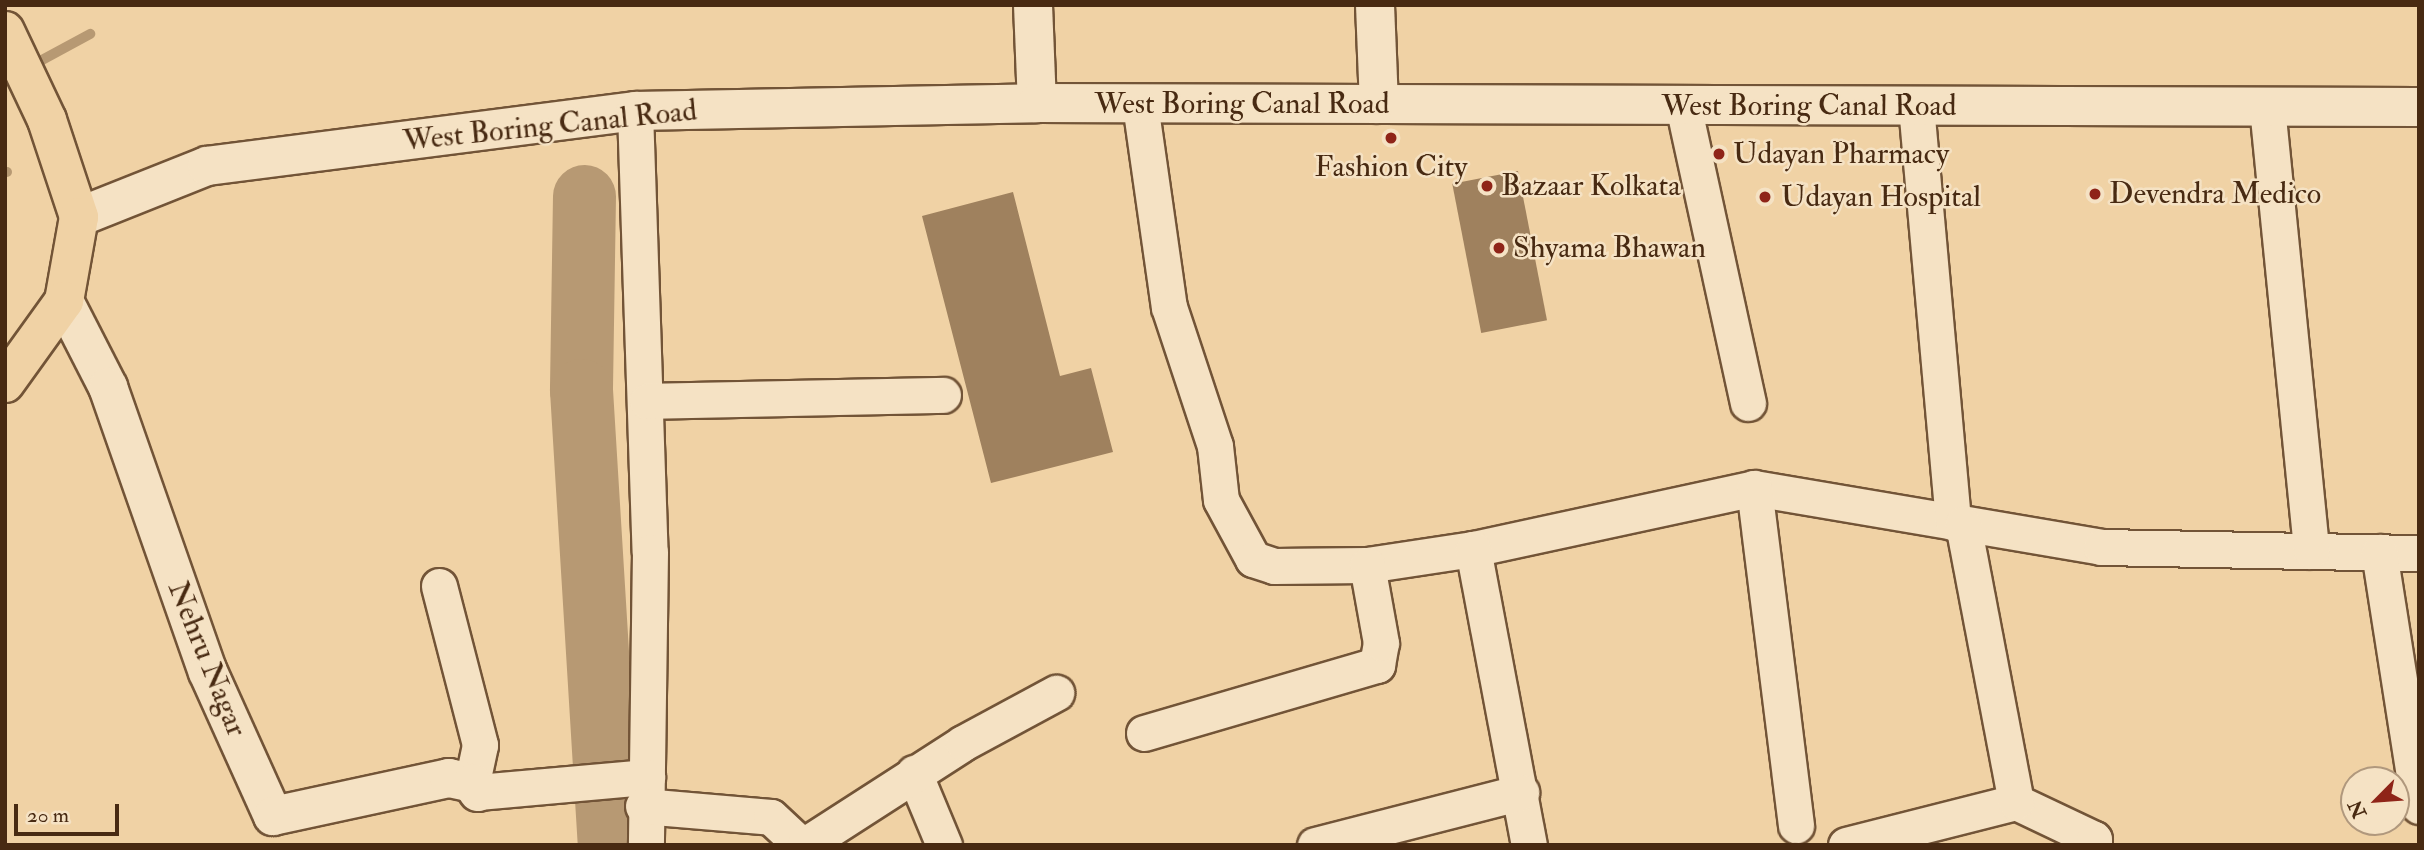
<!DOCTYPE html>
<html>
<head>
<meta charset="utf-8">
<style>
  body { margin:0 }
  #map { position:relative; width:2424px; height:850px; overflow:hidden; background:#f0d2a5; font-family:"IM FELL Double Pica",serif }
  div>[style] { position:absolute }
  .stream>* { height:10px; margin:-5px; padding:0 5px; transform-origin:5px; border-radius:5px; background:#b79973 }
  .river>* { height:63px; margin:-31.5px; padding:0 31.5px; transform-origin:31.5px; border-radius:31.5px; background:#b79973 }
  .building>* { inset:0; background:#9f815e; transform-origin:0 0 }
  .roads { filter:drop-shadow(2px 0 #725437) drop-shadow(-2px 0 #725437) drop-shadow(0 2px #725437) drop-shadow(0 -2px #725437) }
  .minor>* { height:35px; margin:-17.5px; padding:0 17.5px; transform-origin:17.5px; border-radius:17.5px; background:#f5e2c4 }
  .tertiary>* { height:38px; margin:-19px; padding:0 19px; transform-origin:19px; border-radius:19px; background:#f5e2c4 }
  .secondary>* { height:38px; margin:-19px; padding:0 19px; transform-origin:19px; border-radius:19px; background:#f5e2c4 }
  .primary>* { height:38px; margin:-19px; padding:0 19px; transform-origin:19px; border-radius:19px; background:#f0d2a5 }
  .dots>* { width:19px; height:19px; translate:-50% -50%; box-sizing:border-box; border:4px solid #f5e2c4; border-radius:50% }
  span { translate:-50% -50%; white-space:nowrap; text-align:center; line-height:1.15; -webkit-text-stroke:5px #f5e2c4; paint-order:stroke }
  .street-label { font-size:30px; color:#482a12 }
  .poi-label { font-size:30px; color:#482a12 }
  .left { translate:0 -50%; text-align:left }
  .frame { position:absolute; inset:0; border:7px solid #482a12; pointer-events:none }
  .north { position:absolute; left:2340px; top:766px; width:70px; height:70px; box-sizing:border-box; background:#f5e2c4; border:2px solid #b0987d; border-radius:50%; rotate:245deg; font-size:19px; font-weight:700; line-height:28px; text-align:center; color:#482a12 }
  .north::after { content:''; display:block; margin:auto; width:24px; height:32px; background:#8f2418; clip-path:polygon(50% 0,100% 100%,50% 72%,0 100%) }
  .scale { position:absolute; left:14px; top:804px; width:105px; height:32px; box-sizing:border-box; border:4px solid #482a12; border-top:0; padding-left:9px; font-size:21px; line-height:24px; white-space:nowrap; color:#482a12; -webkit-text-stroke:5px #f5e2c4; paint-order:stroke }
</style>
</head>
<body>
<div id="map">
  <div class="stream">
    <div style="left:5px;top:80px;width:97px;rotate:-28.4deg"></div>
    <div style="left:5px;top:172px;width:2px"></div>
  </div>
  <div class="river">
    <div style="left:584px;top:196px;width:194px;rotate:90.9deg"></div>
    <div style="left:581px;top:390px;width:456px;rotate:86.5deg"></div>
  </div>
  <div class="building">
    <div style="left:1518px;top:171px;width:152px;height:67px;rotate:79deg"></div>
    <div style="clip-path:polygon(1013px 192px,1060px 376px,1091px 368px,1113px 452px,991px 483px,922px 216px)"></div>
  </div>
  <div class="roads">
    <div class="minor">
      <div style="left:1140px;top:104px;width:205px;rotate:81.9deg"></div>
      <div style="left:1169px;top:307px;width:146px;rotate:71.7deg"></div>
      <div style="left:1215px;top:446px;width:54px;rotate:83.7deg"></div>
      <div style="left:1221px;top:500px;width:67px;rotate:61.5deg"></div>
      <div style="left:1253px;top:559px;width:22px;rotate:18deg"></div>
      <div style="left:1274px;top:566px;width:93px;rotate:-0.6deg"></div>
      <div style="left:1367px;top:565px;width:107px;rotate:-8.6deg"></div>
      <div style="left:1473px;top:549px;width:288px;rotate:-12.2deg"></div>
      <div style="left:1754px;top:488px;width:352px;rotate:9.6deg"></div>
      <div style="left:2101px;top:547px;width:318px;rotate:1.1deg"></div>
      <div style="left:1683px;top:105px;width:305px;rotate:77.7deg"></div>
      <div style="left:1916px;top:106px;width:418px;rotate:84.9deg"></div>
      <div style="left:2267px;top:107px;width:446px;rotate:84.3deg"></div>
      <div style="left:635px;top:111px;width:441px;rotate:88.1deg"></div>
      <div style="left:650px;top:552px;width:293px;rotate:90.8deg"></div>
      <div style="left:647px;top:401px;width:296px;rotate:-1.2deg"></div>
      <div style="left:1754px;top:488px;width:340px;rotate:82.9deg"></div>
      <div style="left:1473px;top:549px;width:301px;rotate:79.3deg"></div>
      <div style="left:2379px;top:552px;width:257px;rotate:81.1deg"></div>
      <div style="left:439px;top:586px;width:164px;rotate:75.5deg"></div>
      <div style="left:480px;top:745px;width:39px;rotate:102deg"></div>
      <div style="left:1144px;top:733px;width:243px;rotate:-16.3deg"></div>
      <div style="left:1377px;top:665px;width:22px;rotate:-80deg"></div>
      <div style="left:1381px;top:643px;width:79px;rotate:-100.2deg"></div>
      <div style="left:914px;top:773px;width:78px;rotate:67.4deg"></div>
      <div style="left:478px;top:792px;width:170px;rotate:-5.1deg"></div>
      <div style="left:2016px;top:802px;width:86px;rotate:25.4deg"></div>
      <div style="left:2094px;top:839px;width:6px;rotate:90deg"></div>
      <div style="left:643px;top:806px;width:128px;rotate:4.9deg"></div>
      <div style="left:771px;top:817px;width:41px;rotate:43deg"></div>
      <div style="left:805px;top:845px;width:188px;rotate:-32.8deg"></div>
      <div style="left:963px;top:743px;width:106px;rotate:-28.3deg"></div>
      <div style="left:1315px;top:845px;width:213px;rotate:-14.4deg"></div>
      <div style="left:1846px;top:845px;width:175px;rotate:-14.2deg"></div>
      <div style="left:2016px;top:802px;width:283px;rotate:-100.8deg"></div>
    </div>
    <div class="tertiary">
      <div style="left:64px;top:301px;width:97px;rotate:62.9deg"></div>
      <div style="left:108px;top:387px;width:302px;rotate:70.7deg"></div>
      <div style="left:208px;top:672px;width:158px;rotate:65.7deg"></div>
      <div style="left:273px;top:816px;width:180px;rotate:-12.2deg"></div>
      <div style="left:449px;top:778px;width:24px;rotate:12deg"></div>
      <div style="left:472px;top:783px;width:11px;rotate:56deg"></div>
    </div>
    <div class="secondary">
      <div style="left:1033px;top:5px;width:98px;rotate:87.7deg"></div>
      <div style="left:1375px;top:5px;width:99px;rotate:87.7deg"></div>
      <div style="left:79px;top:217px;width:138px;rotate:-21.7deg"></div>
      <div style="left:207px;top:166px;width:432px;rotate:-7.3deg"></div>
      <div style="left:635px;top:111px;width:402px;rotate:-1.1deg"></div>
      <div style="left:1037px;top:103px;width:1382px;rotate:0.17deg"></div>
    </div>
    <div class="primary">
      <div style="left:5px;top:31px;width:98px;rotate:64.7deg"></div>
      <div style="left:47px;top:120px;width:102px;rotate:71.7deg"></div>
      <div style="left:79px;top:217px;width:85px;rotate:100.1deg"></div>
      <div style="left:64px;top:301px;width:101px;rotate:125.7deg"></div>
    </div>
  </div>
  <div class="dots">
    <div style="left:1391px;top:138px;background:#8f2418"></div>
    <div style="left:1719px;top:154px;background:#8f2418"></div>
    <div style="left:1487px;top:186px;background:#8f2418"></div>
    <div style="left:2095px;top:194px;background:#8f2418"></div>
    <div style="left:1765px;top:197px;background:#8f2418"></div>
    <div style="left:1499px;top:248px;background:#8f2418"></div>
  </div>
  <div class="street-label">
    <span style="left:1242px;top:104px">West Boring Canal Road</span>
    <span style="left:1809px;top:106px">West Boring Canal Road</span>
    <span style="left:550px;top:126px;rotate:-6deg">West Boring Canal Road</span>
    <span style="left:207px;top:659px;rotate:68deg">Nehru Nagar</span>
  </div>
  <div class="poi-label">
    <span class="left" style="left:1733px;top:154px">Udayan Pharmacy</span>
    <span style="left:1391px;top:167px">Fashion City</span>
    <span class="left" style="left:1501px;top:186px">Bazaar Kolkata</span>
    <span class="left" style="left:2109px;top:194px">Devendra Medico</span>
    <span class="left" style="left:1781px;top:197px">Udayan Hospital</span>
    <span class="left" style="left:1513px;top:248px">Shyama Bhawan</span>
  </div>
  <div class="frame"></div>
  <div class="north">N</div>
  <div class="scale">20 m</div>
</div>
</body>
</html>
